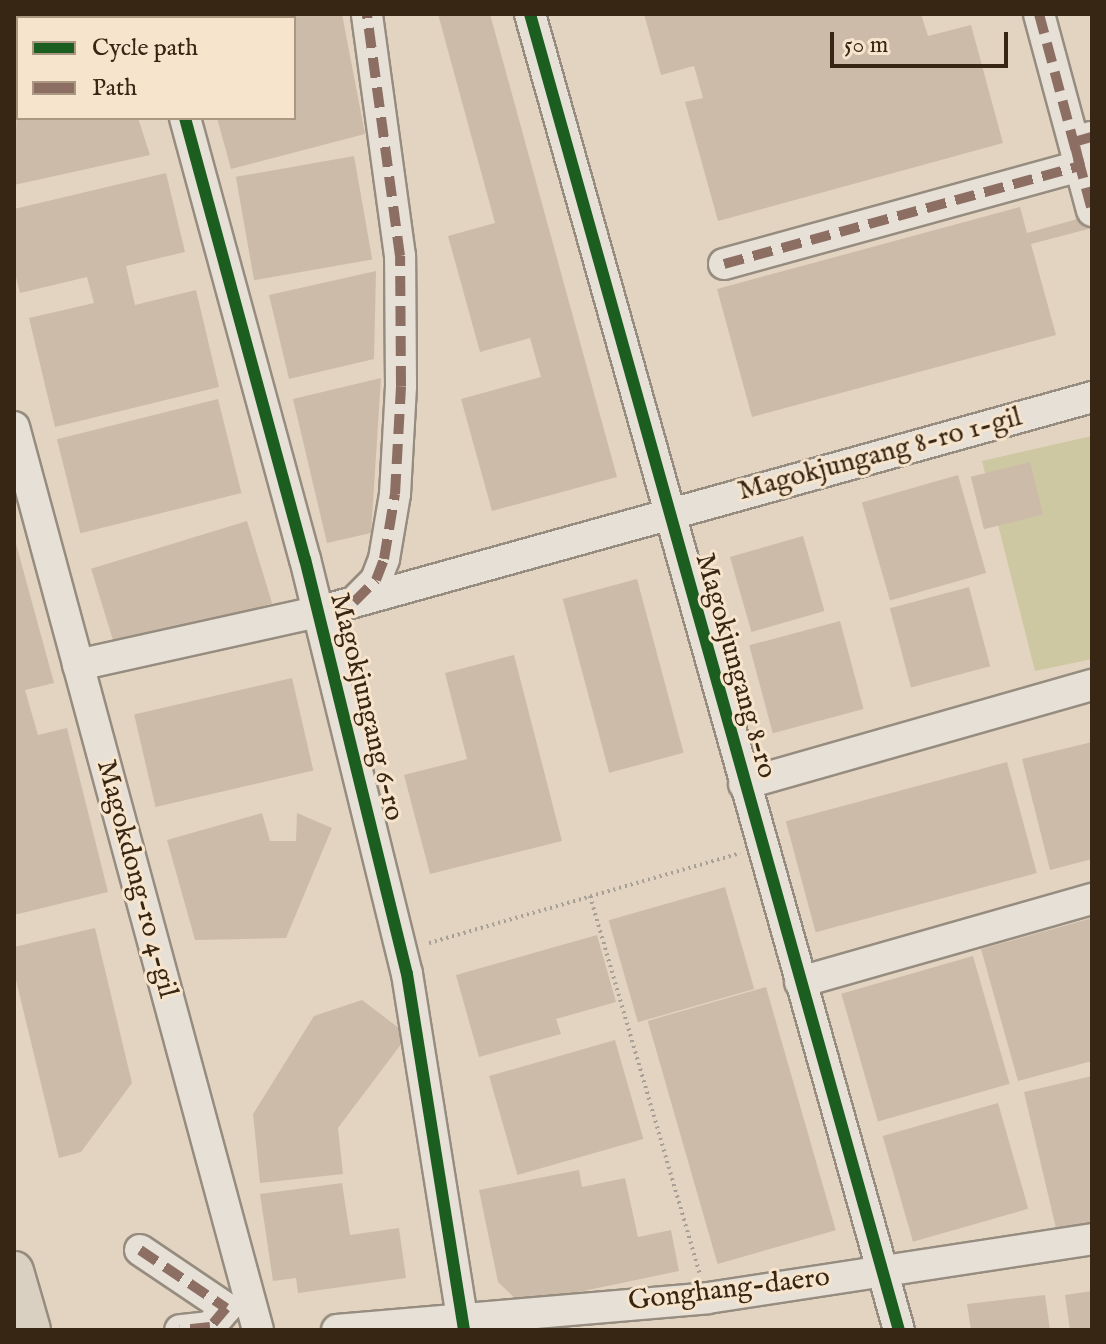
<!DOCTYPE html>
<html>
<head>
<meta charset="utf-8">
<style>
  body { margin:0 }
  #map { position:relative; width:1106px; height:1344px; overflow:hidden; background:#e2d4c0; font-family:"IM FELL English",serif }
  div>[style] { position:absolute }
  .green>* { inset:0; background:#cdc7a2 }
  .building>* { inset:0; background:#cdbba9; transform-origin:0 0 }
  .path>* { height:4px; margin-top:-2px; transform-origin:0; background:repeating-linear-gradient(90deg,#a7a097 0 2px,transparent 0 6px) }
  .roads { filter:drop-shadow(2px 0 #968c7f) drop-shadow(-2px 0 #968c7f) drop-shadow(0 2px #968c7f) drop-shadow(0 -2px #968c7f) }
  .minor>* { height:30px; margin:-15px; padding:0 15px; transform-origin:15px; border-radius:15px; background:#e7e0d6 }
  .major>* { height:38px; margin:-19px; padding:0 19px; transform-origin:19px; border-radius:19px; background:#dad0c1 }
  .quiet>* { height:10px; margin-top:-5px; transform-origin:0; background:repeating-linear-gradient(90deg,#8d6e63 0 20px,transparent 0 30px) }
  .cycleway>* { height:12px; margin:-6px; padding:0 6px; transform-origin:6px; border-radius:6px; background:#1b5e20 }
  span { translate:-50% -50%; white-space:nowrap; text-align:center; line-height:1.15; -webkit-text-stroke:6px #f6e4cc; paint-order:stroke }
  .street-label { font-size:28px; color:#382615 }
  .frame { position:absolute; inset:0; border:16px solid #382615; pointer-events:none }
  .legend { position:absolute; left:16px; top:16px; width:280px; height:104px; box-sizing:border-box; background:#f6e4cc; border:2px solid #aa9883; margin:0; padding:10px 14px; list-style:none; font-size:24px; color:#382615 }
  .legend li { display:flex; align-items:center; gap:16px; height:40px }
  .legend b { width:40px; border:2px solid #aa9883 }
  .scale { position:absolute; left:830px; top:32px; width:178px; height:36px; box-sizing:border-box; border:4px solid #382615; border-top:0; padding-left:10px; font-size:24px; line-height:28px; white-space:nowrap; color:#382615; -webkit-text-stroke:6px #f6e4cc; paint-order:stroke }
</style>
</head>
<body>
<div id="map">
  <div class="green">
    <div style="clip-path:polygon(1092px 436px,1092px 659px,1035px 671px,982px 461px)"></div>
  </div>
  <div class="building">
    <div style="clip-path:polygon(215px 14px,342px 14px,365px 134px,231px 169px,217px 118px,294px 118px,294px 18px,213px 18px)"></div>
    <div style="clip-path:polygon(438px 14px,490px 14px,617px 477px,492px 511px,461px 399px,541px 377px,530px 338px,480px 352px,448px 236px,495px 223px)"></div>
    <div style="clip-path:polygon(644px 14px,921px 14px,928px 36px,971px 25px,1003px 143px,718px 221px,685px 102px,703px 98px,694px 66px,661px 75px)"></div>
    <div style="clip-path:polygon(18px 77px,18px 118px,138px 118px,150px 155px,14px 185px)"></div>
    <div style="left:354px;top:156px;width:105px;height:120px;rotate:80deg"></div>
    <div style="clip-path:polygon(166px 173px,185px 252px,126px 266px,135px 305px,196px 290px,219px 387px,55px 427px,29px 318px,94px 303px,87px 277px,20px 293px,14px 269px,14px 209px)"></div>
    <div style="clip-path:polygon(1020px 207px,1027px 233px,1092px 215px,1092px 228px,1031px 244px,1056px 335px,752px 417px,717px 289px)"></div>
    <div style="clip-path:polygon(376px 271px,374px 359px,289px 379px,269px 295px)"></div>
    <div style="clip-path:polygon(381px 378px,371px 533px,327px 543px,293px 399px)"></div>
    <div style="left:218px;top:399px;width:97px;height:166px;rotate:76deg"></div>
    <div style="left:1030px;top:462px;width:54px;height:61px;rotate:76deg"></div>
    <div style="left:958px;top:475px;width:102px;height:100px;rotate:74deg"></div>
    <div style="left:247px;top:521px;width:86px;height:163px;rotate:73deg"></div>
    <div style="left:803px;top:536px;width:78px;height:76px;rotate:74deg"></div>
    <div style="clip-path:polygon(15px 540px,54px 683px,25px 690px,38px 735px,67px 728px,108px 892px,14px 915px)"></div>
    <div style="left:637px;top:579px;width:180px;height:77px;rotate:75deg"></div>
    <div style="left:969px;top:587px;width:82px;height:82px;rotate:75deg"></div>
    <div style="left:840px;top:621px;width:91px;height:94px;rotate:75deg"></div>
    <div style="clip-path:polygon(514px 655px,562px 841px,430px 874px,404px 775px,467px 759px,445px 673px)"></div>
    <div style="left:292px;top:678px;width:95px;height:162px;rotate:77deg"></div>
    <div style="clip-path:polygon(1092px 742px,1092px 859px,1050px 870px,1022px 759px)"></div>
    <div style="left:1007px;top:762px;width:115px;height:229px;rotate:75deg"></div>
    <div style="clip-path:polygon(262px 813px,270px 841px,296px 841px,297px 813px,332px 828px,286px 938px,195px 940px,167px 840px)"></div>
    <div style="left:725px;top:887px;width:106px;height:121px;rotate:74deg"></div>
    <div style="clip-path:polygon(1092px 918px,1092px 1061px,1018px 1081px,981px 949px)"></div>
    <div style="clip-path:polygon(95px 928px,132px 1083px,81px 1152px,59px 1158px,14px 972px,14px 947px)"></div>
    <div style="clip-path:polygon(597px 935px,616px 1002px,556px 1019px,561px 1034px,479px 1057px,456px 975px)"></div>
    <div style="left:973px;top:956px;width:133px;height:137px;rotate:74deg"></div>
    <div style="left:766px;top:987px;width:253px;height:123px;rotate:74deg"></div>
    <div style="clip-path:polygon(362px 1000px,408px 1035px,338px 1128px,343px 1174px,260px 1183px,253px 1114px,314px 1016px)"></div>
    <div style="left:615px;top:1040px;width:103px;height:131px;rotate:74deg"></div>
    <div style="clip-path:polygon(1092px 1076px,1092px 1229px,1058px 1237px,1024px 1092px)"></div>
    <div style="left:998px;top:1103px;width:110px;height:120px;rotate:74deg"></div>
    <div style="clip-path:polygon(579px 1170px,582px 1187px,625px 1178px,638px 1237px,671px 1230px,679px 1271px,521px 1304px,498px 1282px,479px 1190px)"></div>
    <div style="clip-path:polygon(342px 1183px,350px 1235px,399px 1228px,406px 1278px,298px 1293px,296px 1278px,273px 1281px,260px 1194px)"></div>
    <div style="clip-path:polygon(1092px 1291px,1092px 1330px,1070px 1330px,1065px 1295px)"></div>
    <div style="clip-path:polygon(1045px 1295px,1050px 1330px,971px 1330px,967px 1304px)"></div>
  </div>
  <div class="path">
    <div style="left:590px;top:896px;width:394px;rotate:73.8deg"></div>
    <div style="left:429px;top:943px;width:324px;rotate:-16.1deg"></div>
  </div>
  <div class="roads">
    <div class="minor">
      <div style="left:156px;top:14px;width:4px;rotate:76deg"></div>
      <div style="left:530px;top:14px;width:1367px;rotate:74.34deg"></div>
      <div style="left:1039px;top:14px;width:204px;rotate:74.9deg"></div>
      <div style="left:185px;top:118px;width:457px;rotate:74.8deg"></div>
      <div style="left:305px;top:559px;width:427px;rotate:76.2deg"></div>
      <div style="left:407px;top:974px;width:361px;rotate:80.9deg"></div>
      <div style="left:724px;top:264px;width:369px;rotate:-15.4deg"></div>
      <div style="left:1080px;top:166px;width:25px;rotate:-104deg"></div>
      <div style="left:1074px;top:142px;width:19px;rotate:-16deg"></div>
      <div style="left:14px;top:427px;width:935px;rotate:74.88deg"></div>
      <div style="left:354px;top:602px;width:31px;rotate:-45deg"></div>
      <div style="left:376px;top:580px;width:22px;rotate:-69deg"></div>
      <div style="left:384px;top:559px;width:66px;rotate:-80.4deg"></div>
      <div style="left:395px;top:494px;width:108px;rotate:-86.8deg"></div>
      <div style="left:401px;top:386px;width:130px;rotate:-90.4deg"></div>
      <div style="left:400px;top:256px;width:244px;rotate:-97.8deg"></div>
      <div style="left:78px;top:665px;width:246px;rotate:-12.5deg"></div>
      <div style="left:318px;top:612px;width:803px;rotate:-15.52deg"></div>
      <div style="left:744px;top:784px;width:362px;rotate:-15.9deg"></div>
      <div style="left:800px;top:982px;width:304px;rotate:-15.9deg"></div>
      <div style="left:140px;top:1250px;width:104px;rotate:34deg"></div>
      <div style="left:226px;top:1308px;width:25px;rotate:130deg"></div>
      <div style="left:210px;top:1327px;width:30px;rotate:174deg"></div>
      <div style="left:337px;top:1330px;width:372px;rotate:-4.9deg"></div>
      <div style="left:708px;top:1298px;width:389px;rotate:-8.7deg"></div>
    </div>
    <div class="major">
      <div style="left:14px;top:1271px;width:61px;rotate:73.9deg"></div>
    </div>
  </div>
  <div class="quiet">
    <div style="left:1039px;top:14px;width:204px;rotate:74.9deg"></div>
    <div style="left:724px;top:264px;width:369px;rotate:-15.4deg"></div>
    <div style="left:1080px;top:166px;width:25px;rotate:-104deg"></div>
    <div style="left:1074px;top:142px;width:19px;rotate:-16deg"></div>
    <div style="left:354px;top:602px;width:31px;rotate:-45deg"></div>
    <div style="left:376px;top:580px;width:22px;rotate:-69deg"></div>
    <div style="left:384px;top:559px;width:66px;rotate:-80.4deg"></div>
    <div style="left:395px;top:494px;width:108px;rotate:-86.8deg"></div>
    <div style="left:401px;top:386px;width:130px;rotate:-90.4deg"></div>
    <div style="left:400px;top:256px;width:244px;rotate:-97.8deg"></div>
    <div style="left:140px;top:1250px;width:104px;rotate:34deg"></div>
    <div style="left:226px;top:1308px;width:25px;rotate:130deg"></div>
    <div style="left:210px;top:1327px;width:30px;rotate:174deg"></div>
  </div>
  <div class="cycleway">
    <div style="left:530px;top:14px;width:1367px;rotate:74.34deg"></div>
    <div style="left:185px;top:118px;width:457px;rotate:74.8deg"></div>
    <div style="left:305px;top:559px;width:427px;rotate:76.2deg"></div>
    <div style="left:407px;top:974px;width:361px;rotate:80.9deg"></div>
  </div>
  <div class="street-label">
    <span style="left:880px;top:455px;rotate:-15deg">Magokjungang 8-ro 1-gil</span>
    <span style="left:735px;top:666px;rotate:74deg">Magokjungang 8-ro</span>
    <span style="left:366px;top:707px;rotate:76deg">Magokjungang 6-ro</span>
    <span style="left:136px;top:879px;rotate:75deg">Magokdong-ro 4-gil</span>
    <span style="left:729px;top:1290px;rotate:-7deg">Gonghang-daero</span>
  </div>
  <div class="frame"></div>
  <ul class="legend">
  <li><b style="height:10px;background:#1b5e20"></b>Cycle path</li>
  <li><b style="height:10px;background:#8d6e63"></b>Path</li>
  </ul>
  <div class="scale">50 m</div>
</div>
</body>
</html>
